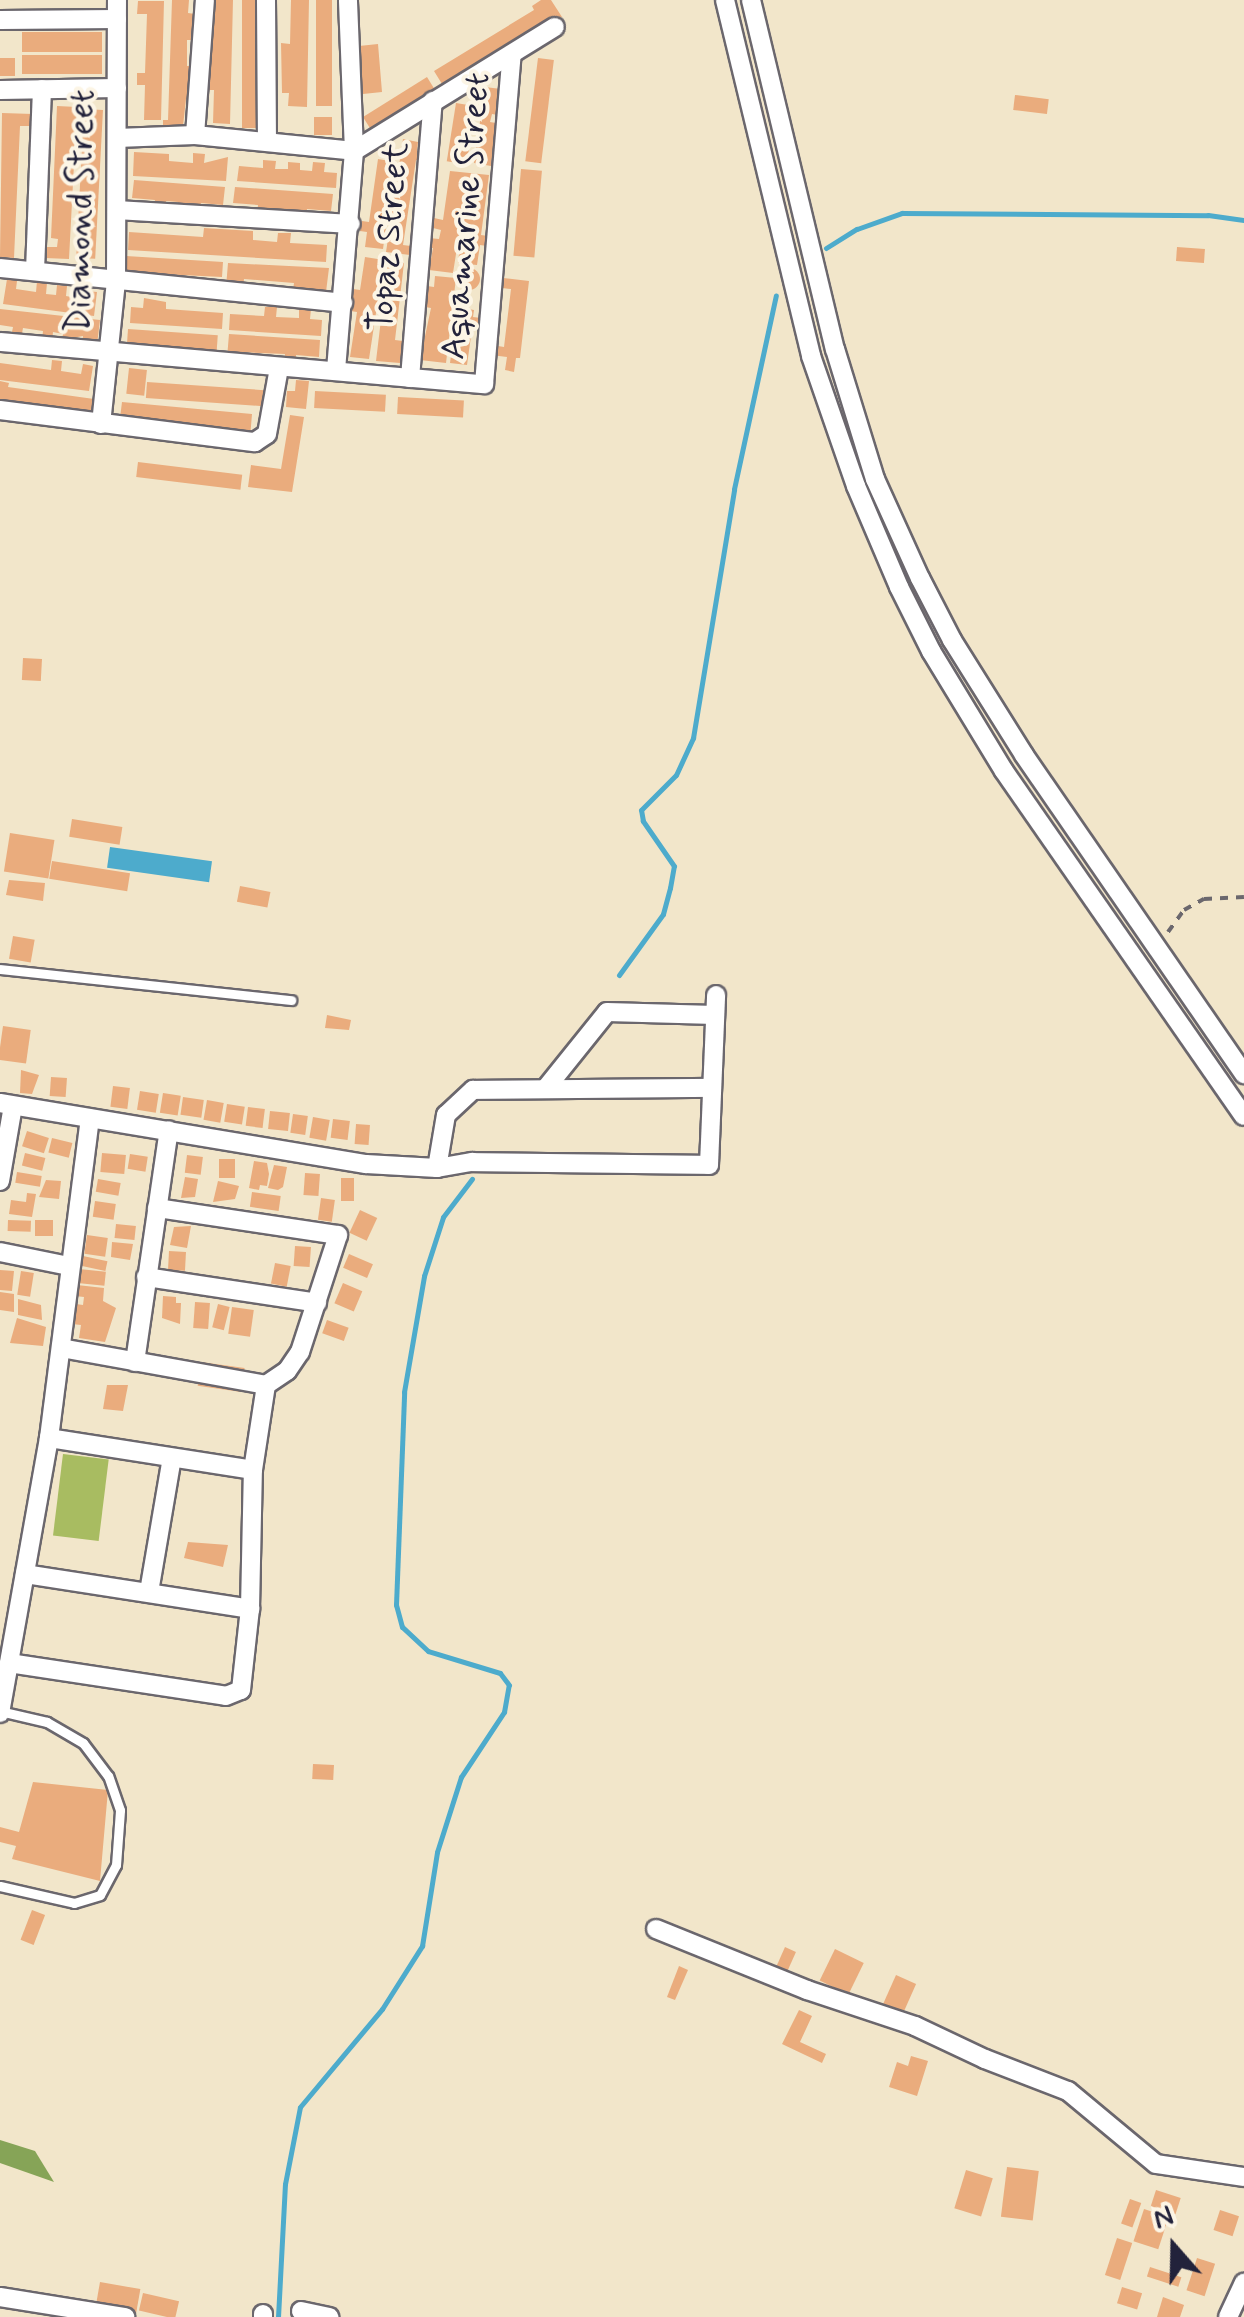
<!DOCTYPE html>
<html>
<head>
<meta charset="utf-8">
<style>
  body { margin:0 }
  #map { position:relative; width:1244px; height:2317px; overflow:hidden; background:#f2e6ca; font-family:Mynerve,sans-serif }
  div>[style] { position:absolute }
  .green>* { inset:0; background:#a8bc61; transform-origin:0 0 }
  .forest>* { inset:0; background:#86a457 }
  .water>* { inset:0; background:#4dabcc; transform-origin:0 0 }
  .stream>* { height:5px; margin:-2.5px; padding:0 2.5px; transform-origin:2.5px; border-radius:2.5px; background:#4dabcc }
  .building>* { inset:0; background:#eaac7d; transform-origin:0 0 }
  .round { border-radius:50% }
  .path>* { height:4px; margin-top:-2px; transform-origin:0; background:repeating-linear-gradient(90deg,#6b676d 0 8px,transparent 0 16px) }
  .roads { filter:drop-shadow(2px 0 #6b676d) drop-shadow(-2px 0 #6b676d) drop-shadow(0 2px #6b676d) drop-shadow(0 -2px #6b676d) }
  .service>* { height:9px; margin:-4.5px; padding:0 4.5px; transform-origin:4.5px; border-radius:4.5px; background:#fff }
  .minor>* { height:18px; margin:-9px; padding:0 9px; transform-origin:9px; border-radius:9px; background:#fff }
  span { translate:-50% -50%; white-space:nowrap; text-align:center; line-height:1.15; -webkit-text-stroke:8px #fcf5e5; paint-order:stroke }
  .street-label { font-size:35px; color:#22223b }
  .north { position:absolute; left:1124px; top:2197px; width:100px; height:100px; -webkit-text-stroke:8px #fcf5e5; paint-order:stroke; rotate:340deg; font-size:28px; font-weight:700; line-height:40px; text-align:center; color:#22223b }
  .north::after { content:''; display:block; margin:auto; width:35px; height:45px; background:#22223b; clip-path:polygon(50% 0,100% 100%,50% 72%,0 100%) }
</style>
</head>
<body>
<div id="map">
  <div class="green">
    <div style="left:63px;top:1454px;width:46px;height:82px;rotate:7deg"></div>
  </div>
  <div class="forest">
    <div style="clip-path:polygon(0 2140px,35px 2151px,54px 2182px,0 2163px)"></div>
  </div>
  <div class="water">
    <div style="left:110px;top:847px;width:103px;height:21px;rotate:8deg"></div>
  </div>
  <div class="stream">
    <div style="left:826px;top:248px;width:36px;rotate:-32deg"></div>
    <div style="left:857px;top:229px;width:48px;rotate:-19.6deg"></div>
    <div style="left:902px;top:213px;width:306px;rotate:0.4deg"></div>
    <div style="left:1208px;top:215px;width:36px;rotate:8deg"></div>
    <div style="left:619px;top:975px;width:75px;rotate:-54.2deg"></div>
    <div style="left:663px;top:914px;width:27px;rotate:-75deg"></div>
    <div style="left:670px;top:888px;width:22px;rotate:-80deg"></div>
    <div style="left:674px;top:866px;width:55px;rotate:-124.6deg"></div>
    <div style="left:643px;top:821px;width:11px;rotate:-100deg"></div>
    <div style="left:641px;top:810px;width:49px;rotate:-45deg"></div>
    <div style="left:676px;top:775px;width:41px;rotate:-65.3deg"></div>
    <div style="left:693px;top:738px;width:252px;rotate:-80.6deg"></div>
    <div style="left:734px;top:489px;width:198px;rotate:-77.8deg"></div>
    <div style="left:278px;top:2317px;width:133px;rotate:-87deg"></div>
    <div style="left:285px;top:2184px;width:78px;rotate:-79deg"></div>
    <div style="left:300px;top:2107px;width:128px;rotate:-50.1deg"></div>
    <div style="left:382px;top:2009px;width:75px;rotate:-57.6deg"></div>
    <div style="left:422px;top:1946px;width:95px;rotate:-80.9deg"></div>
    <div style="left:437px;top:1852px;width:79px;rotate:-72.3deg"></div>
    <div style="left:461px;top:1777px;width:78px;rotate:-56.5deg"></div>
    <div style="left:504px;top:1712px;width:27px;rotate:-80deg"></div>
    <div style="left:509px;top:1685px;width:15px;rotate:-127deg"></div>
    <div style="left:500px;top:1673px;width:75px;rotate:-163deg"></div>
    <div style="left:428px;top:1651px;width:35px;rotate:-137deg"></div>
    <div style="left:402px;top:1627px;width:23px;rotate:-105deg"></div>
    <div style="left:396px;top:1605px;width:213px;rotate:-87.8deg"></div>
    <div style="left:404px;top:1392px;width:118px;rotate:-80.2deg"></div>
    <div style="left:424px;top:1276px;width:62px;rotate:-72.1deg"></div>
    <div style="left:443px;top:1217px;width:48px;rotate:-52.7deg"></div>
  </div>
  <div class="building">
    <div style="clip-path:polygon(172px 0,189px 0,188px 13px,195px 14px,194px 40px,187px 40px,187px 66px,194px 66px,191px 99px,186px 99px,182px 135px,163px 134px,163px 120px,168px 120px)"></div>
    <div style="clip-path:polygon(216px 0,233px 0,230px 124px,213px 123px,214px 90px,208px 90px)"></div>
    <div style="left:242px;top:0;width:17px;height:128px"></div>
    <div style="clip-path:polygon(291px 0,309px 0,307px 107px,288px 106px,289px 93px,282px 93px,281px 43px,290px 44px)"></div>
    <div style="left:316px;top:0;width:16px;height:106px"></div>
    <div style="clip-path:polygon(541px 0,551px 0,562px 17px,545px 27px,542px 23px,442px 84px,434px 71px,534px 10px,532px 6px)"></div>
    <div style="clip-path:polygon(138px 1px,164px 1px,161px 120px,144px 120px,145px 85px,137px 85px,137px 73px,145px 73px,147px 14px,137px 14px)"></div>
    <div style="left:102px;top:32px;width:20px;height:80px;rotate:90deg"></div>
    <div style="clip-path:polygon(378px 44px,382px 92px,363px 94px,355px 70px,361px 70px,359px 46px)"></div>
    <div style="left:102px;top:55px;width:19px;height:80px;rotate:90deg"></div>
    <div style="left:0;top:58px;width:15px;height:18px"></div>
    <div style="left:538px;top:58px;width:16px;height:104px;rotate:7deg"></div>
    <div style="clip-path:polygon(427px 77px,435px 90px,413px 108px,411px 104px,378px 124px,381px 128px,373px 133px,363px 117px)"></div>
    <div style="clip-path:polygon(485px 87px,501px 89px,498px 115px,492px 114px,490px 122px,496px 123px,491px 166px,474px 163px)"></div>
    <div style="left:1015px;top:95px;width:34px;height:15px;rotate:7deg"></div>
    <div style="left:456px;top:103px;width:20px;height:59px;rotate:9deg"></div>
    <div style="clip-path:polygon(57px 106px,77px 107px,69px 259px,45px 258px,46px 247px,57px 247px,58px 239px,51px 238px)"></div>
    <div style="left:84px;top:109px;width:19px;height:149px;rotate:3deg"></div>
    <div style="clip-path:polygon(2px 113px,33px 114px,32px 126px,20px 126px,14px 258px,0 257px)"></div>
    <div style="left:314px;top:117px;width:18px;height:18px"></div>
    <div style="clip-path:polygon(403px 139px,418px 142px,417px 151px,424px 152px,422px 161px,416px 160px,403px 245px,411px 246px,410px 255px,386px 252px)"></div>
    <div style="clip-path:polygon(134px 152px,169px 154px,169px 161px,193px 163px,193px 153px,205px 154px,204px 163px,228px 157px,226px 181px,133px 176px)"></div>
    <div style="clip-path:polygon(378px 159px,395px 162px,383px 249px,365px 247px,367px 232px,360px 231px,362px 221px,369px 222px)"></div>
    <div style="clip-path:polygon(263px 160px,276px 161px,275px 169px,288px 169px,288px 162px,300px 163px,300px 170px,312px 171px,313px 162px,325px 163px,324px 172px,337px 173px,336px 188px,237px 181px,239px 166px,263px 168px)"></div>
    <div style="left:521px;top:169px;width:21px;height:87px;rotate:5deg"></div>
    <div style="clip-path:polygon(450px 171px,489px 175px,481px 235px,488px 236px,487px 246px,480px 245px,477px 265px,458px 263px,468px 178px,453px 273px,429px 270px,433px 248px,427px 248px,429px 238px,439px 239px,441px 230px,433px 228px,434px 218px,443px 220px)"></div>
    <div style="clip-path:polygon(134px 180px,225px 187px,223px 205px,201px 203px,200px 209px,177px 209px,178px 202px,166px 201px,166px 208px,154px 207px,155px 200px,132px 198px)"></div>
    <div style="clip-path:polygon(235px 187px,333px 194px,331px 211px,307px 209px,306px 218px,257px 215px,258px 205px,233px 203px)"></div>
    <div style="clip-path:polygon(204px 228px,253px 231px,253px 240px,277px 242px,278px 233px,291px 233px,290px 243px,327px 245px,326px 262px,128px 250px,129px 232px,203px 237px)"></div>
    <div style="left:1177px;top:247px;width:28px;height:14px;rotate:4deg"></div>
    <div style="clip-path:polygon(126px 256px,223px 262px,222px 277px,161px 274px,161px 281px,149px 280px,149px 273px,125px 271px)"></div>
    <div style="clip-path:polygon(365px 257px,384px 260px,369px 359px,350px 357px,357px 312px,350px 311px,353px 289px,360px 290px)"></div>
    <div style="clip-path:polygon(388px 261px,404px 263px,395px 340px,403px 341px,400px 363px,376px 361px)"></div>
    <div style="clip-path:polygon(228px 263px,329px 268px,326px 292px,293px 290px,294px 283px,244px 279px,243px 288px,226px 287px)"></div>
    <div class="round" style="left:458px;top:268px;width:22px;height:22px"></div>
    <div style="clip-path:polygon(435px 276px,456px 278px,446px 363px,420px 360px,431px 308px,425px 307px,427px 286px,434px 287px)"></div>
    <div style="clip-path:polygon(503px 278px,529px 281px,520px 358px,516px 358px,514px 372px,505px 370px,507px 357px,491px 355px,492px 345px,504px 347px,511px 289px,502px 288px)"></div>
    <div style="clip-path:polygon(7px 279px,17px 281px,16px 289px,36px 292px,37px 281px,47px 283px,46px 294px,56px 295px,57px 285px,67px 286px,66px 296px,76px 298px,77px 290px,97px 292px,94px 316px,3px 304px)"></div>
    <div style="clip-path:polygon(459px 292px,470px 293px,468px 309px,474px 310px,473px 317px,481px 318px,479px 330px,472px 329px,467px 365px,450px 363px)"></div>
    <div style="clip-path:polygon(144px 298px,166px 302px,166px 309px,223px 313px,222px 329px,130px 323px,131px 307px,143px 308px)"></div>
    <div style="clip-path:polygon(265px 307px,277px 307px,276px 317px,299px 318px,299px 308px,311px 309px,310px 319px,322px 320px,321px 336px,229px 330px,230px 314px,264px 316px)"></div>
    <div style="clip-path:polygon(0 309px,100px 320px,97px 345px,82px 343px,83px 336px,62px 340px,63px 334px,53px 332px,52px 342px,42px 340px,43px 331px,23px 328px,21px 339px,11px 337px,13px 327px,0 325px)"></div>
    <div style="left:128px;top:329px;width:90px;height:16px;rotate:4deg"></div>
    <div style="clip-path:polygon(229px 334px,320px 340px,319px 357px,296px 355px,296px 364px,284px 363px,285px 354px,239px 352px,238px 359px,227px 358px)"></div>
    <div style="clip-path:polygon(52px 360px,62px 361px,61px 371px,81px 374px,83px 364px,93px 366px,89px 391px,0 380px,0 363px,51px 370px)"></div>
    <div style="left:129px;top:368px;width:18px;height:26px;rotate:6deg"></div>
    <div style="clip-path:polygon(296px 380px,309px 381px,306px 409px,286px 407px,287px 391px,295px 391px)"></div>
    <div style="clip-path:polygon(0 381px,9px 383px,8px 387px,94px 399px,91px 420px,0 410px)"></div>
    <div style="left:147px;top:382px;width:121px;height:16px;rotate:4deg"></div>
    <div style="left:315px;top:391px;width:71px;height:17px;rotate:3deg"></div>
    <div style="left:398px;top:397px;width:66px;height:17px;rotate:3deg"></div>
    <div style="clip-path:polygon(122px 402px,252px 414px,250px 438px,228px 435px,229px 428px,218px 427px,217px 435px,206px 434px,207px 426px,196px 425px,196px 432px,120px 418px)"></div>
    <div style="clip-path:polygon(290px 415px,304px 417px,292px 492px,248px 487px,251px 465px,281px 469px)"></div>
    <div style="left:138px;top:462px;width:105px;height:15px;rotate:7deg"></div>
    <div style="left:23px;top:658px;width:19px;height:22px;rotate:3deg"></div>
    <div style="left:72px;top:819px;width:51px;height:18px;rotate:9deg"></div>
    <div style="left:10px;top:833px;width:45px;height:39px;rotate:9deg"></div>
    <div style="left:52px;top:861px;width:79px;height:18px;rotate:9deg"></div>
    <div style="clip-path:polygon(9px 880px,45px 883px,43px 901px,6px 895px)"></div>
    <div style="left:240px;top:886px;width:31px;height:16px;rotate:11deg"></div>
    <div style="left:13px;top:936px;width:22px;height:23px;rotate:10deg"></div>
    <div style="clip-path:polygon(327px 1015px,351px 1020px,349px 1030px,325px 1028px)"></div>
    <div style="left:3px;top:1026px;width:28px;height:34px;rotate:8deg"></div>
    <div style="clip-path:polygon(21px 1070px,39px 1075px,32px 1094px,20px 1093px)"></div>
    <div style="left:51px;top:1077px;width:16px;height:19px;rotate:4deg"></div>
    <div style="left:113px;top:1086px;width:17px;height:21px;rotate:7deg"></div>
    <div style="left:140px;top:1091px;width:19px;height:19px;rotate:9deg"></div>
    <div style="left:163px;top:1093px;width:18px;height:20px;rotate:9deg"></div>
    <div style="left:183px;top:1097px;width:21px;height:18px;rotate:8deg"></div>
    <div style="left:207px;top:1100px;width:17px;height:20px;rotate:10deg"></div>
    <div style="left:227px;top:1104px;width:18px;height:18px;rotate:9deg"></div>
    <div style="left:248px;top:1107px;width:17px;height:19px;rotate:7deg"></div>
    <div style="left:270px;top:1111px;width:20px;height:18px;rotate:6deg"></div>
    <div style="left:293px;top:1114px;width:15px;height:19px;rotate:8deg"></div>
    <div style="left:313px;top:1117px;width:17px;height:21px;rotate:10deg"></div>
    <div style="left:333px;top:1119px;width:17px;height:19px;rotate:7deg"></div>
    <div style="left:356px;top:1124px;width:14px;height:20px;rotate:4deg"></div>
    <div style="left:27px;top:1131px;width:23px;height:16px;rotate:18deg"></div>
    <div style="left:52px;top:1138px;width:21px;height:15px;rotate:14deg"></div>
    <div style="left:25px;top:1153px;width:21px;height:13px;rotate:14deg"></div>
    <div style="left:102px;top:1153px;width:24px;height:19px;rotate:5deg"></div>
    <div style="left:130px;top:1154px;width:18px;height:15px;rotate:9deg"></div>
    <div style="left:187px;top:1155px;width:16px;height:18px;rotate:7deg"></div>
    <div style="left:219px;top:1159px;width:16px;height:19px"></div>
    <div style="clip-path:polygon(254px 1161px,267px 1163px,269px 1174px,267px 1186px,260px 1185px,259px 1190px,249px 1188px)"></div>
    <div style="clip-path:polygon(274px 1165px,287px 1167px,283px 1187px,278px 1190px,268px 1188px)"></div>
    <div style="left:17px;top:1172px;width:25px;height:11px;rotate:9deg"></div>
    <div style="left:305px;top:1173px;width:15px;height:22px;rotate:4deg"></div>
    <div style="clip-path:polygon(185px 1177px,198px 1179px,195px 1197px,181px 1198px)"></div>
    <div style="left:341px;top:1178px;width:13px;height:23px"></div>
    <div style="left:98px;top:1179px;width:23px;height:13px;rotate:10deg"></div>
    <div style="clip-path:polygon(46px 1180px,61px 1181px,59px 1199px,39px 1197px)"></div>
    <div style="clip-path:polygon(218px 1181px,239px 1186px,235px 1199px,213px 1202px)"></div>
    <div style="left:252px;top:1192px;width:29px;height:15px;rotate:8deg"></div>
    <div style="clip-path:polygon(27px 1193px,36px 1194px,32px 1217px,9px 1214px,11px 1200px,26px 1202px)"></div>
    <div style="left:321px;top:1198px;width:14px;height:22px;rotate:8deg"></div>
    <div style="left:95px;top:1201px;width:21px;height:16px;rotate:8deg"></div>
    <div style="left:360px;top:1210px;width:19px;height:25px;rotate:25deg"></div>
    <div style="left:8px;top:1220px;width:23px;height:11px;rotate:2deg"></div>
    <div style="left:35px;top:1220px;width:18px;height:16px"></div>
    <div style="left:116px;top:1224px;width:20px;height:14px;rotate:6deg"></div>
    <div style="clip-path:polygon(191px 1226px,187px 1248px,170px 1245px,174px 1227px)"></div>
    <div style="left:87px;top:1235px;width:21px;height:19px;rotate:8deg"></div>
    <div style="clip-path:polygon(112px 1242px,133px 1244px,130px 1260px,111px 1257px)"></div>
    <div style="left:295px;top:1246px;width:16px;height:20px;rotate:4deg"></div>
    <div style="left:169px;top:1251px;width:17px;height:19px;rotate:3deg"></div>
    <div style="left:349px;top:1254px;width:26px;height:15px;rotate:23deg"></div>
    <div style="left:83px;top:1256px;width:25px;height:10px;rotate:12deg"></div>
    <div style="left:275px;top:1263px;width:16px;height:21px;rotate:11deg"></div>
    <div style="left:79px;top:1269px;width:27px;height:14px;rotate:6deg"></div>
    <div style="clip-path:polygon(0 1270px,14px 1271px,12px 1291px,0 1290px)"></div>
    <div style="left:21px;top:1271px;width:13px;height:24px;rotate:9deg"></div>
    <div style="left:343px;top:1283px;width:21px;height:22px;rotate:23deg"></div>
    <div style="clip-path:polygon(77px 1285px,104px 1288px,103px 1301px,116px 1308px,105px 1342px,79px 1338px,81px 1325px,72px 1324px,76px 1304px,83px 1305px,84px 1297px,75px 1296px)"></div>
    <div style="clip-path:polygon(0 1292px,14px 1294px,14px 1312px,0 1310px)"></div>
    <div style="clip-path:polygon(163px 1296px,176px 1297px,176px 1303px,181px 1303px,180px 1324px,162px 1318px)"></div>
    <div style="clip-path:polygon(18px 1299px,41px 1305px,42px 1320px,18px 1315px)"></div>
    <div style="left:195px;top:1302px;width:15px;height:26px;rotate:4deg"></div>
    <div style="left:218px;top:1304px;width:12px;height:24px;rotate:14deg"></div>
    <div style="left:232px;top:1307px;width:22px;height:27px;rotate:8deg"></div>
    <div style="clip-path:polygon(17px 1318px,46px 1327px,43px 1346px,10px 1343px)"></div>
    <div style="left:327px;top:1320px;width:23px;height:14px;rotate:20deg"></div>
    <div style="left:201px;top:1362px;width:44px;height:24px;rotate:8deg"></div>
    <div style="clip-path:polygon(107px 1385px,128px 1385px,123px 1411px,103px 1409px)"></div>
    <div style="clip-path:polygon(188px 1542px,228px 1545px,223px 1567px,184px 1558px)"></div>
    <div style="left:313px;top:1764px;width:21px;height:15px;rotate:3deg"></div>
    <div style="clip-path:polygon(33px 1782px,108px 1790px,100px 1881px,12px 1859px,16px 1846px,0 1842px,0 1827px,19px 1832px)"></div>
    <div style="left:32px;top:1910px;width:14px;height:32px;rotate:21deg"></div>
    <div style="left:785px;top:1947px;width:12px;height:30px;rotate:24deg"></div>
    <div style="left:835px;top:1949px;width:32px;height:35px;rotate:26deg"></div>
    <div style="clip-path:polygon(679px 1966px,688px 1970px,675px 2000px,667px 1997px)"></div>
    <div style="left:896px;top:1975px;width:22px;height:38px;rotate:24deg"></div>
    <div style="clip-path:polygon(799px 2010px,812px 2016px,800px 2042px,826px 2054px,822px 2063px,782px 2044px)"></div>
    <div style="clip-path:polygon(911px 2056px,928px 2061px,917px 2096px,889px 2087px,897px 2062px,908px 2066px)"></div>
    <div style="left:1007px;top:2167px;width:32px;height:50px;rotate:7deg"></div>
    <div style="left:966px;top:2170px;width:28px;height:40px;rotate:17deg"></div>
    <div style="left:1156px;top:2190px;width:26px;height:17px;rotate:18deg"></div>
    <div style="left:1130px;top:2199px;width:12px;height:26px;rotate:20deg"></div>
    <div style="left:1144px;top:2209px;width:26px;height:34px;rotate:18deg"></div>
    <div style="left:1220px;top:2210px;width:20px;height:21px;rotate:18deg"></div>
    <div style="left:1117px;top:2238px;width:16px;height:39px;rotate:18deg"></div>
    <div style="left:1197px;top:2258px;width:19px;height:34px;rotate:18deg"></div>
    <div style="left:1150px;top:2267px;width:33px;height:10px;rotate:18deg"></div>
    <div style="left:100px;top:2282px;width:41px;height:24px;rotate:10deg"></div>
    <div style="left:1122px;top:2287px;width:21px;height:17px;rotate:17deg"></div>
    <div style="left:143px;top:2293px;width:37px;height:18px;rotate:13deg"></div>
    <div style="clip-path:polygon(1163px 2297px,1184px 2305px,1180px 2317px,1157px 2317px)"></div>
  </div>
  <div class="path">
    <div style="left:1168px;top:932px;width:27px;rotate:-54deg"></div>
    <div style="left:1184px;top:910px;width:23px;rotate:-29deg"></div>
    <div style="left:1204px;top:899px;width:40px;rotate:-2.9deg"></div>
  </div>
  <div class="roads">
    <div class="service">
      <div style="left:0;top:969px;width:293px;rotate:6.1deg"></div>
      <div style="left:0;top:1886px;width:76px;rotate:12.9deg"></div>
      <div style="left:74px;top:1903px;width:27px;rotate:-17deg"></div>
      <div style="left:100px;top:1895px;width:34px;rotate:-62deg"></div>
      <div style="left:116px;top:1865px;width:55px;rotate:-85.8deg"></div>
      <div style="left:120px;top:1810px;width:36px;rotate:-109deg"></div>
      <div style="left:108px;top:1776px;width:41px;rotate:-127.1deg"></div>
      <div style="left:83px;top:1743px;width:42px;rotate:-149.7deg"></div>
      <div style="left:47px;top:1722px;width:48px;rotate:-166.8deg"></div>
    </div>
    <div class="minor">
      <div style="left:266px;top:0;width:141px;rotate:89.6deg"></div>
      <div style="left:725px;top:0;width:366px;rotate:76.4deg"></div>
      <div style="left:811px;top:356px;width:138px;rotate:70.9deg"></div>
      <div style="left:856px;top:486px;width:110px;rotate:66.9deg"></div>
      <div style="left:899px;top:587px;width:72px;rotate:63.4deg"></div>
      <div style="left:931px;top:651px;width:140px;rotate:58.7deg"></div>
      <div style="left:1004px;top:771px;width:420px;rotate:55.2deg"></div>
      <div style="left:751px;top:0;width:359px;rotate:76.5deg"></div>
      <div style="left:835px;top:349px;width:136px;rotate:72.9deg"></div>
      <div style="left:875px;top:479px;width:109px;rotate:65.6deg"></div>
      <div style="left:920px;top:578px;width:70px;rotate:62.7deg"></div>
      <div style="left:952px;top:640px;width:136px;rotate:57.9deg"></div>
      <div style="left:1024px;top:755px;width:388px;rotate:55.4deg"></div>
      <div style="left:0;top:20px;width:117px;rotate:-0.5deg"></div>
      <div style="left:0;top:90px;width:117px;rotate:-1deg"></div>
      <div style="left:195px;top:135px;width:135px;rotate:-85.8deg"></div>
      <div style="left:117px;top:138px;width:78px;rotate:-2.2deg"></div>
      <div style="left:195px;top:135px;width:160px;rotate:5.7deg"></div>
      <div style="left:354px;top:151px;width:236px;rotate:-31.7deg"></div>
      <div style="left:117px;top:210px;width:234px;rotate:3.4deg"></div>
      <div style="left:0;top:268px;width:345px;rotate:5.8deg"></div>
      <div style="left:35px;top:271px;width:182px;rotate:-87.8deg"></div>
      <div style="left:0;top:342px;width:486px;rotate:5deg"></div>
      <div style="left:484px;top:384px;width:331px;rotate:-85.2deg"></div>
      <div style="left:336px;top:370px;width:220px;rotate:-85.3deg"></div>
      <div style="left:354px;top:151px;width:151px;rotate:-92.3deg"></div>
      <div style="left:410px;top:378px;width:278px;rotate:-85.3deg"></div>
      <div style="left:0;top:410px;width:257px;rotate:7.2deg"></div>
      <div style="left:255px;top:442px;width:14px;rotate:-34deg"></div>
      <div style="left:267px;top:434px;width:67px;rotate:-79.7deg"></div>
      <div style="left:101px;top:424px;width:144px;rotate:-84deg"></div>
      <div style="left:116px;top:281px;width:281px;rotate:-89.8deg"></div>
      <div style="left:546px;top:1088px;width:97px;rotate:-51.2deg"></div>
      <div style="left:607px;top:1012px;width:108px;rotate:1.6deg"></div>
      <div style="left:0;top:1103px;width:371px;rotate:9.5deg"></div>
      <div style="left:366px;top:1164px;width:71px;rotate:3.2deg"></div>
      <div style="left:437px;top:1168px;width:36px;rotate:-10deg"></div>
      <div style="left:472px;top:1162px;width:237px;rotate:0.7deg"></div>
      <div style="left:709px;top:1165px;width:170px;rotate:-87.6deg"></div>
      <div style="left:437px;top:1168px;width:54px;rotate:-80.4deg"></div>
      <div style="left:446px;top:1115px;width:37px;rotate:-43deg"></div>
      <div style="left:473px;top:1090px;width:239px;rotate:-0.5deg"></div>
      <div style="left:0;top:1181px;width:76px;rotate:-80.2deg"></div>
      <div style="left:0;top:1252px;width:70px;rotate:11.5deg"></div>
      <div style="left:146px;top:1277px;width:173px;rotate:8.6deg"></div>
      <div style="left:61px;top:1348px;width:208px;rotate:10.2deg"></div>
      <div style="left:266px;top:1385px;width:25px;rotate:-34deg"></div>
      <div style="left:287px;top:1371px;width:23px;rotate:-56deg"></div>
      <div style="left:300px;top:1352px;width:123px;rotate:-72deg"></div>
      <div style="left:338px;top:1235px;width:183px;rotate:-171.5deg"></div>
      <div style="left:135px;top:1362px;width:234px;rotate:-81.7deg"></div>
      <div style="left:49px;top:1438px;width:206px;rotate:8.9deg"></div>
      <div style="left:25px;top:1574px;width:228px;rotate:8.8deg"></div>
      <div style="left:149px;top:1592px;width:136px;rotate:-80.3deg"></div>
      <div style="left:9px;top:1663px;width:219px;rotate:8.6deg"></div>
      <div style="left:226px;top:1696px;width:16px;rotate:-22deg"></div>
      <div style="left:241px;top:1690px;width:81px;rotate:-83.7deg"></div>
      <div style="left:250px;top:1609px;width:139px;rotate:-88.8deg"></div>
      <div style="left:253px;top:1470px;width:86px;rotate:-81.3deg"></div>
      <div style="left:0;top:1713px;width:279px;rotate:-79.9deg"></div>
      <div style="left:49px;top:1438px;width:322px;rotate:-82.7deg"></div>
      <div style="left:656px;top:1929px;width:163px;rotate:22deg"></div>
      <div style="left:807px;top:1990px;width:114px;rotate:18.4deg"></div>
      <div style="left:915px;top:2026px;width:77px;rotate:25.2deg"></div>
      <div style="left:985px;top:2059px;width:89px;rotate:21.1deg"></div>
      <div style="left:1068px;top:2091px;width:114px;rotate:39.7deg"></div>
      <div style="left:1156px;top:2164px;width:89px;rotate:8.4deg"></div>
      <div style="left:0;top:2297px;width:127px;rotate:9.1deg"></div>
      <div style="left:301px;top:2311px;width:29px;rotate:12deg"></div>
      <div style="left:263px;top:2317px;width:3px;rotate:-90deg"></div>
      <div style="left:1228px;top:2317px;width:38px;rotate:-65deg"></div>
    </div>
  </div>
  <div class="street-label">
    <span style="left:81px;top:211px;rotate:-89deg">Diamond Street</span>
    <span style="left:466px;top:216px;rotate:-85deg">Aquamarine Street</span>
    <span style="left:389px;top:237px;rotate:-85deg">Topaz Street</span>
  </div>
  <div class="north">N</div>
</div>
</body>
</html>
